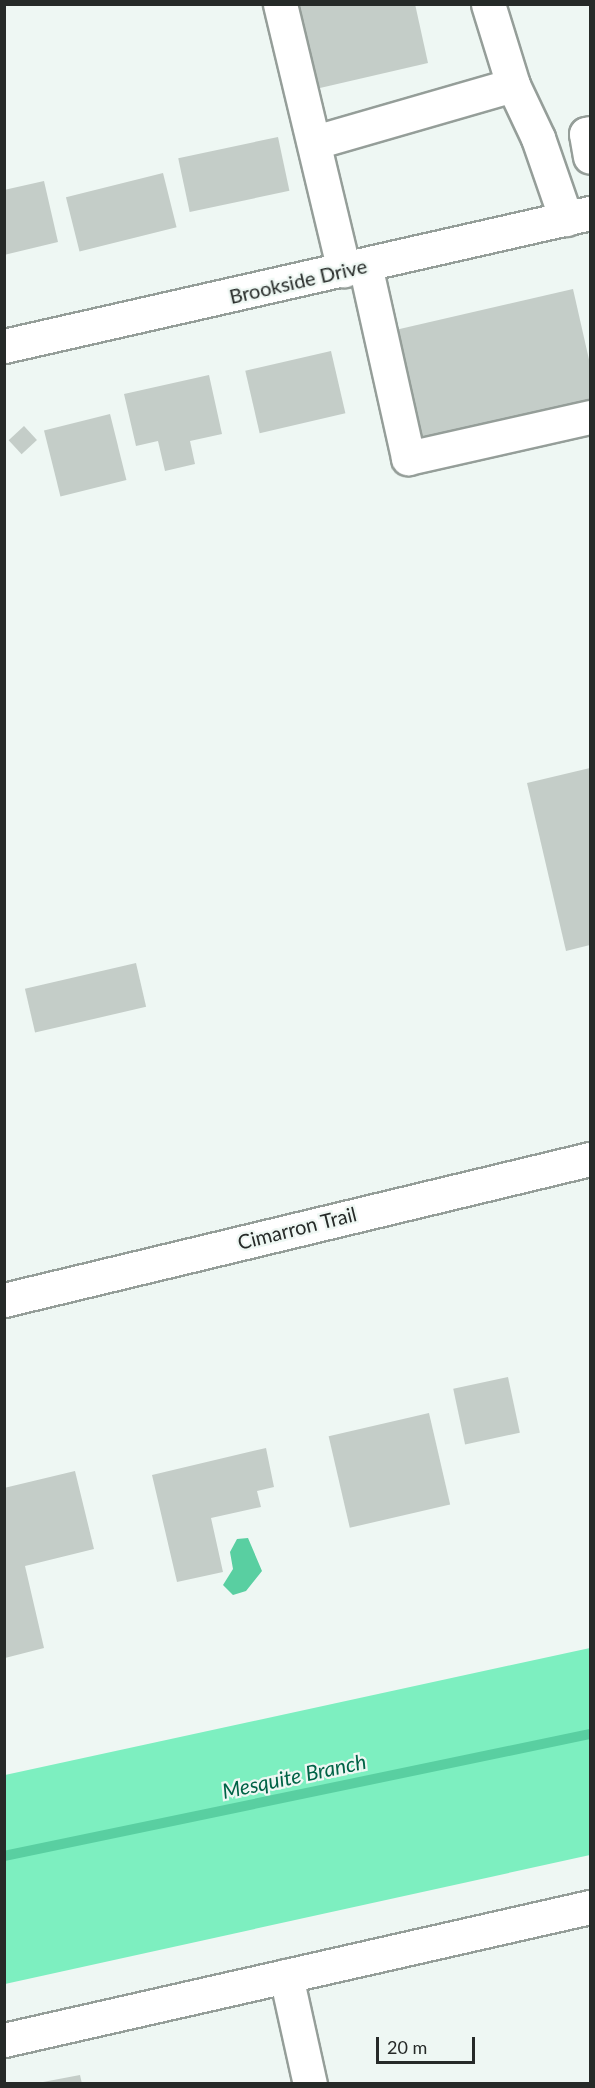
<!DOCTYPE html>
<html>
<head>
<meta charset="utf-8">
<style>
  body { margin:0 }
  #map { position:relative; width:595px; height:2088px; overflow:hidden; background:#eef7f3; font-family:Lato,sans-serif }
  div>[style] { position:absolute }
  .green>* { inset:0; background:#7defc0 }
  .water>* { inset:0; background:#59cfa1 }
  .stream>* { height:10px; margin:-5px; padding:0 5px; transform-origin:5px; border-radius:5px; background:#59cfa1 }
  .building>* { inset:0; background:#c4cdc8; transform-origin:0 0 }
  .roads { filter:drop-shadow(2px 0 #959e99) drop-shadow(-2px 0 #959e99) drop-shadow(0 2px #959e99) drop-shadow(0 -2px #959e99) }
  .minor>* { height:33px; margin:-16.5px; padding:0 16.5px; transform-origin:16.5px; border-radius:16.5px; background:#fff }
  span { translate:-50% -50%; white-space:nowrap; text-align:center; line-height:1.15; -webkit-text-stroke:4.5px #eef7f3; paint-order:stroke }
  .street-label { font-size:20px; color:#262a28 }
  .water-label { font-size:21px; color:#006346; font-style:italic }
  .frame { position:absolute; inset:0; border:6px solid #262a28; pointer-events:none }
  .scale { position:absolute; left:376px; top:2037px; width:99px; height:27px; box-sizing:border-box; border:3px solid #262a28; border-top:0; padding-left:8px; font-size:18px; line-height:21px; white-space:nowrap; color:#262a28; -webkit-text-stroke:4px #eef7f3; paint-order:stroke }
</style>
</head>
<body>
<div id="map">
  <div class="green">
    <div style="clip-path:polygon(590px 1648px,590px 1855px,5px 1984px,5px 1775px)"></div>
  </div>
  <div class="water">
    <div style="clip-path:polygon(248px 1538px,262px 1571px,246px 1591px,233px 1595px,223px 1585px,233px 1569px,230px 1552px,237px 1539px)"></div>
  </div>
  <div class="stream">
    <div style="left:4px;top:1856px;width:599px;rotate:-11.76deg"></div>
  </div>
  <div class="building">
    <div style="clip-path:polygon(287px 4px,415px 4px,428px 63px,307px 91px)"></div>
    <div style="left:278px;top:137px;width:55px;height:102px;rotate:78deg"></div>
    <div style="left:163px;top:173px;width:56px;height:100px;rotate:76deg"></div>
    <div style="clip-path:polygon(44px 181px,58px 242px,4px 255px,4px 190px)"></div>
    <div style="clip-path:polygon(573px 289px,590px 364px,590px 406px,418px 446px,391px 331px)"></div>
    <div style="left:331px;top:351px;width:64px;height:88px;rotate:77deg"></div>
    <div style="clip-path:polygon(209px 375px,222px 434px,190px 441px,195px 464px,165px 471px,158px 441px,136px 446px,124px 394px)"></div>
    <div style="left:110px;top:414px;width:68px;height:68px;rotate:76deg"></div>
    <div style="left:24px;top:426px;width:19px;height:21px;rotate:47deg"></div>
    <div style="clip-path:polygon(590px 768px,590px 945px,566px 951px,527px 783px)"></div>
    <div style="left:136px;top:963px;width:45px;height:114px;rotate:77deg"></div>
    <div style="left:508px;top:1377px;width:57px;height:56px;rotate:78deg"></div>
    <div style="left:429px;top:1413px;width:94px;height:103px;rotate:77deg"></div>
    <div style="clip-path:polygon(266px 1448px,274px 1487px,257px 1491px,261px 1507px,211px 1518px,223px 1572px,177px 1582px,152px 1475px)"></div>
    <div style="clip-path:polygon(75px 1471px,94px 1549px,25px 1566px,44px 1648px,5px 1658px,4px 1488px)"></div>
    <div style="clip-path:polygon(80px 2075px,82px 2084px,43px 2084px,43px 2082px)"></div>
  </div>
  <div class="roads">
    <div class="minor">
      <div style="left:280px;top:4px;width:274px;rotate:76.5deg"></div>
      <div style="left:488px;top:4px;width:85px;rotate:72.8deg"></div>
      <div style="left:513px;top:85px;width:59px;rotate:64.7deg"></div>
      <div style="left:538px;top:138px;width:86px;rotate:70.9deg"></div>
      <div style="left:590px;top:133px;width:4px;rotate:166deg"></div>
      <div style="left:586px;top:134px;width:23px;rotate:80deg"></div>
      <div style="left:315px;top:142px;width:206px;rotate:-16.1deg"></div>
      <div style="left:365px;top:265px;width:198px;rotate:77.4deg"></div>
      <div style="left:408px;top:458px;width:187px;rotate:-12.7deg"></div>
      <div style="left:4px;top:346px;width:601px;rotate:-12.79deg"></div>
      <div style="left:4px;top:1300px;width:603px;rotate:-13.53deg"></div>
      <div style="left:286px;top:1976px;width:111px;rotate:77.5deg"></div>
      <div style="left:4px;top:2040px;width:601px;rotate:-12.79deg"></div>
    </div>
  </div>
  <div class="street-label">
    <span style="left:298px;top:281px;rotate:-13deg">Brookside Drive</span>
    <span style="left:297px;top:1228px;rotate:-14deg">Cimarron Trail</span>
  </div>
  <div class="water-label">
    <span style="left:294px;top:1776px;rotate:-12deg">Mesquite Branch</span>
  </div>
  <div class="frame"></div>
  <div class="scale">20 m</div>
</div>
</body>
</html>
